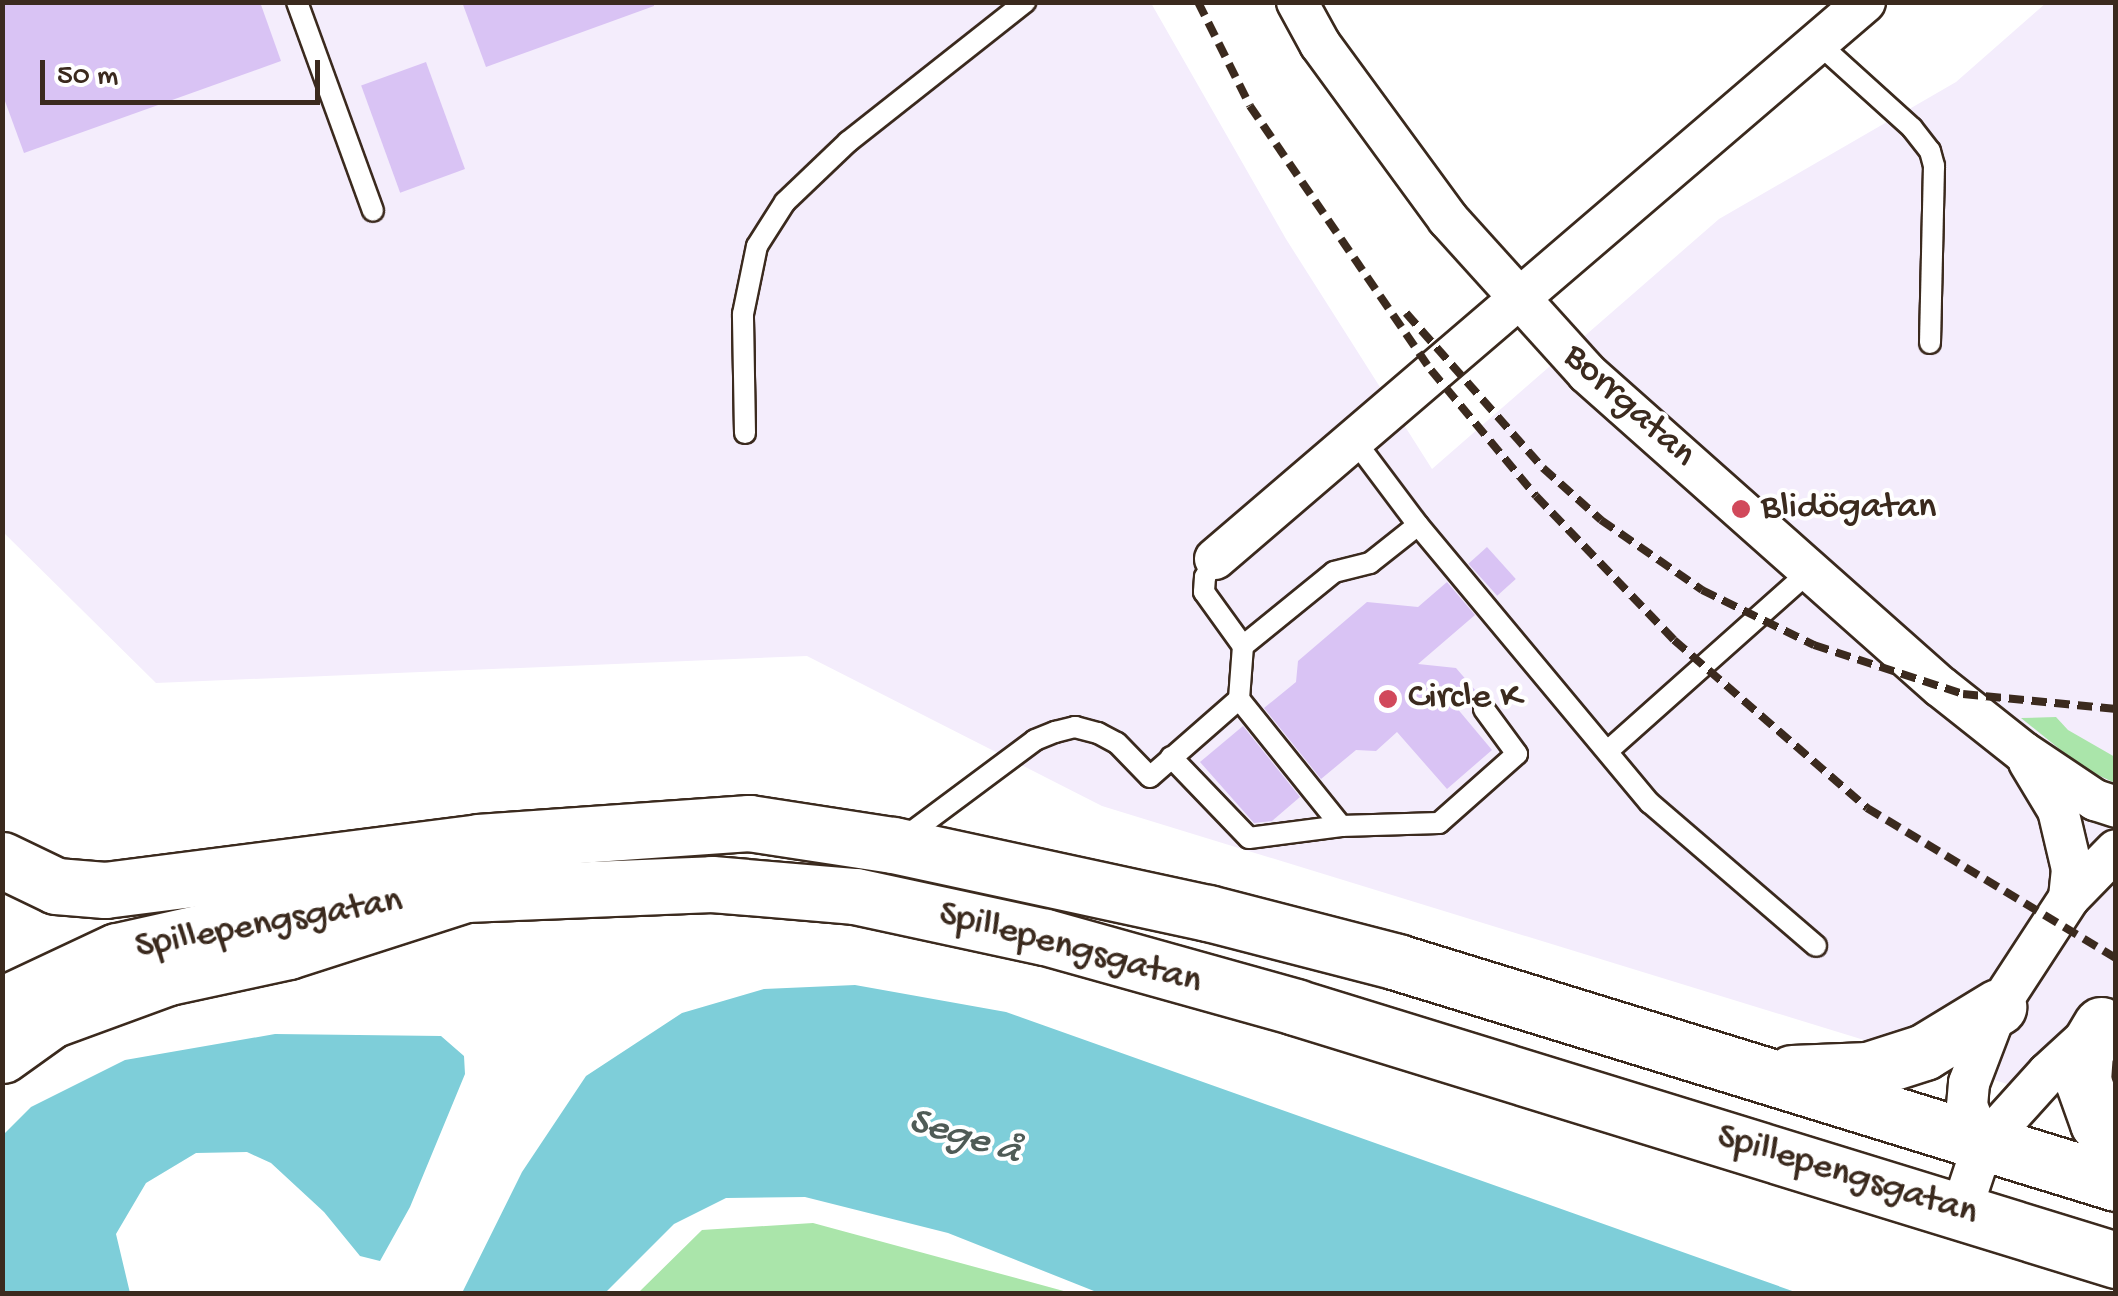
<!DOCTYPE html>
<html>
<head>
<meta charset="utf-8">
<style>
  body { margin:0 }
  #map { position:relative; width:2118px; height:1296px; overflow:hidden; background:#fff; font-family:"Gochi Hand",sans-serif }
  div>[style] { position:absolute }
  .built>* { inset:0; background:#f4edfc }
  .green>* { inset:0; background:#aae5aa }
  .water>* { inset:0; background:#7eced9 }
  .building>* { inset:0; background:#d9c3f4; transform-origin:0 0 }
  .roads { filter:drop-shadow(2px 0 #3b2a1e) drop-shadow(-2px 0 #3b2a1e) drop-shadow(0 2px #3b2a1e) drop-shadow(0 -2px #3b2a1e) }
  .lane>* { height:20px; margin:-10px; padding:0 10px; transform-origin:10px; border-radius:10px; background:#fff }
  .street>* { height:40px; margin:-20px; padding:0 20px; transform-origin:20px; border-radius:20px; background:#fff }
  .secondary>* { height:55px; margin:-27.5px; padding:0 27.5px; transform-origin:27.5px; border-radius:27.5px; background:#fff }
  .highway>* { height:55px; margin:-27.5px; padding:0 27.5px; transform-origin:27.5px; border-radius:27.5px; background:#fff }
  .rail>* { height:8px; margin-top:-4px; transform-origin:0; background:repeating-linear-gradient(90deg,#3b2a1e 0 15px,transparent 0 23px) }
  .dots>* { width:28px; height:28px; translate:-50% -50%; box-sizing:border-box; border:5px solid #fff; border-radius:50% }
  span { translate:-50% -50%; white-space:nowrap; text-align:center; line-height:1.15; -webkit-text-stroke:8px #fff; paint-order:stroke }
  .street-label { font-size:38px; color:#3b2a1e }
  .poi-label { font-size:38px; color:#3b2a1e }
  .left { translate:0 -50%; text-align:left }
  .water-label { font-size:40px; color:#4f5b56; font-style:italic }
  .frame { position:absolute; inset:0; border:5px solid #3b2a1e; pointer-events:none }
  .scale { position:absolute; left:40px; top:60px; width:280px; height:45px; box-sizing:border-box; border:5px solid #3b2a1e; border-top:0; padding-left:12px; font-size:30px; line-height:35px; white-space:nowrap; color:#3b2a1e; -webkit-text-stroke:8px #fff; paint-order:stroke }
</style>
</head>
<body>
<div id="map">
  <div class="built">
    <div style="clip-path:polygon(2px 3px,1151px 3px,1286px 239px,1432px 469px,1719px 219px,1956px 82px,2046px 3px,2115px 3px,2115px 1117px,1102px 806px,807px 656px,156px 683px,3px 532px)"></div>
  </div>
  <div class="green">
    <div style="clip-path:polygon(2056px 717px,2068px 730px,2115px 757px,2115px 783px,2083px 768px,2021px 718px)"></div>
    <div style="clip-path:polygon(813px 1223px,1071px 1293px,1073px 1293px,638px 1293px,702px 1230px)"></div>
  </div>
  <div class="water">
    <div style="clip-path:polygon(855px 985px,1006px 1012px,1798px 1293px,1099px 1293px,948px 1233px,805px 1197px,726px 1198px,674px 1224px,605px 1293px,462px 1293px,522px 1172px,586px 1076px,682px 1013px,764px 989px)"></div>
    <div style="clip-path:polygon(275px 1034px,441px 1036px,464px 1056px,465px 1074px,410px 1207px,380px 1261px,360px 1256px,324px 1212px,271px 1163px,247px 1152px,196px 1153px,146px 1183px,116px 1234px,130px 1293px,3px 1293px,3px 1135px,31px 1107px,125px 1060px)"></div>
  </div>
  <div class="building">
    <div style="clip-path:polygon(2px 2px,260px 2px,281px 61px,24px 153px,2px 93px)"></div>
    <div style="clip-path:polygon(462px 2px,654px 2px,654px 6px,486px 67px)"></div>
    <div style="left:426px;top:62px;width:114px;height:69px;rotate:70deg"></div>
    <div style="left:1487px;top:547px;width:43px;height:25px;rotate:48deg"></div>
    <div style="clip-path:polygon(1447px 582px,1475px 615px,1418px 664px,1456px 668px,1475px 690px,1456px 707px,1492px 750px,1447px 789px,1397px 732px,1376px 751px,1356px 750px,1321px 779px,1264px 708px,1296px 682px,1298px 661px,1367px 602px,1418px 607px)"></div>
    <div style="clip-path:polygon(1243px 726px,1300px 797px,1272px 821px,1254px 823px,1200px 762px)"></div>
  </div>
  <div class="roads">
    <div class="lane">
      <div style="left:297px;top:2px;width:222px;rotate:70deg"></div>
      <div style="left:1818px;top:43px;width:127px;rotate:42.1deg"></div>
      <div style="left:1912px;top:128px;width:29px;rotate:52deg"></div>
      <div style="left:1930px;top:151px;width:16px;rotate:75deg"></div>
      <div style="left:1934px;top:166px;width:177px;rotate:91.3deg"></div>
      <div style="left:745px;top:433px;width:119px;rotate:-91deg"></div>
      <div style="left:743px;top:314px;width:69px;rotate:-78.4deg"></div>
      <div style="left:757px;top:246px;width:52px;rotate:-57.5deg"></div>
      <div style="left:785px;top:202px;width:87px;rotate:-43.6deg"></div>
      <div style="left:848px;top:142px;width:226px;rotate:-38.3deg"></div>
      <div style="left:1355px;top:441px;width:105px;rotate:53.1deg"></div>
      <div style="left:1418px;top:525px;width:362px;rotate:50.2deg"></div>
      <div style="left:1650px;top:803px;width:219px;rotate:40.7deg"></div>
      <div style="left:1215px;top:559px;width:21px;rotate:119deg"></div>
      <div style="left:1205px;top:577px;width:15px;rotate:94deg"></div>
      <div style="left:1204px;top:592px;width:67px;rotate:54.2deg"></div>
      <div style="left:1243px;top:646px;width:117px;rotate:-39.1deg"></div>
      <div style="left:1334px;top:572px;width:37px;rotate:-14deg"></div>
      <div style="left:1370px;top:563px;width:61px;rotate:-38.4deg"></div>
      <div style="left:1239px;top:699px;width:163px;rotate:51.2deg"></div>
      <div style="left:1610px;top:749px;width:268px;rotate:-41.7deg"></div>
      <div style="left:1171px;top:757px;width:112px;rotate:46.1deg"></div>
      <div style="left:1249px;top:838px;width:93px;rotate:-7.4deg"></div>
      <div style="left:1341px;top:826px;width:98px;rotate:-1.8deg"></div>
      <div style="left:1439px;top:823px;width:104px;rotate:-41.5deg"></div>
      <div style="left:1517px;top:754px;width:56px;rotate:-126.3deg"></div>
      <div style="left:905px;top:837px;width:162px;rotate:-36.7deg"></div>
      <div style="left:1035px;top:740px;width:22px;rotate:-22deg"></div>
      <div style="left:1055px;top:732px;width:21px;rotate:-14deg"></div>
      <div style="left:1075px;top:727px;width:24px;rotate:15deg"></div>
      <div style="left:1098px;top:733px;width:21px;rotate:28deg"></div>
      <div style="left:1117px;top:743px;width:47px;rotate:45.9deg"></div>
      <div style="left:1150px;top:777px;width:118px;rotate:-41.2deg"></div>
      <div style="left:1239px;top:699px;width:53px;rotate:-85.7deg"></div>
    </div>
    <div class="street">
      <div style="left:1297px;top:2px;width:48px;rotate:61.3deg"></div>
      <div style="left:1320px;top:44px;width:217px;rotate:53.8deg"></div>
      <div style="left:1448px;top:219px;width:207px;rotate:47.9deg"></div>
      <div style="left:1587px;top:373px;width:473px;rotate:41.6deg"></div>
      <div style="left:1941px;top:687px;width:105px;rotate:38.4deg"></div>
      <div style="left:2023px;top:752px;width:87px;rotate:33.7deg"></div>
      <div style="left:2095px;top:800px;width:22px;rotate:18deg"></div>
      <div style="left:1215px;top:559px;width:856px;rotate:-40.59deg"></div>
      <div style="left:2029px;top:762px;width:56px;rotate:58.9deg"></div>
      <div style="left:2058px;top:810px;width:61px;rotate:76.7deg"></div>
      <div style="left:2072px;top:869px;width:29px;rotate:96deg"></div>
      <div style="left:1983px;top:1145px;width:42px;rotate:-112.3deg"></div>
      <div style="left:1967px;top:1106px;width:23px;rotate:-85deg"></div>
      <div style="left:1969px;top:1083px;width:81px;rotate:-69.1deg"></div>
      <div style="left:1998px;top:1007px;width:130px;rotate:-56.9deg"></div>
      <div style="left:2069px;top:898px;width:67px;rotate:-45.6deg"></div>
      <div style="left:1961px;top:1211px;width:70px;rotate:-71.6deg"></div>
      <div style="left:1983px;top:1145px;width:97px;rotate:-47.9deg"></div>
      <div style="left:2048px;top:1073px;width:65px;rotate:-42.5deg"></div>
    </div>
    <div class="secondary">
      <div style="left:2px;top:860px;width:60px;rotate:25.7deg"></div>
      <div style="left:56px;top:886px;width:49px;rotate:4.7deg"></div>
      <div style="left:105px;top:890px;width:376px;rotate:-7.3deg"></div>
      <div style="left:478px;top:842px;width:272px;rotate:-4deg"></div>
      <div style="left:749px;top:823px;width:146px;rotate:8.7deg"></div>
      <div style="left:893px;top:845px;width:322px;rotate:12.2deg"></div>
      <div style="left:1208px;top:913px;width:195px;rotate:14.5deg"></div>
      <div style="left:1397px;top:962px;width:752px;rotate:17.09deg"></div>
      <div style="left:2px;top:1005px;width:127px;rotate:-25.2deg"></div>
      <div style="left:117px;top:951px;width:156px;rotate:-12.6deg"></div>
      <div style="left:269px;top:917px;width:198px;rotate:-6.7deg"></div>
      <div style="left:466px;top:894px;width:246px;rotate:-2.3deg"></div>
      <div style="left:712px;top:884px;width:144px;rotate:4.8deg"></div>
      <div style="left:855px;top:896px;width:194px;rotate:12.2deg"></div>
      <div style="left:1045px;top:937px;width:260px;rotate:15.6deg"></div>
      <div style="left:1295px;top:1007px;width:859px;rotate:17.13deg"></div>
      <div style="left:2101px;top:1025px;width:31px;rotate:121deg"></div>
      <div style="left:2085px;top:1052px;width:29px;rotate:94deg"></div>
      <div style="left:2083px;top:1081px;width:45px;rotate:70.3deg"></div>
      <div style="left:2098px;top:1123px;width:23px;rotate:40deg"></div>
      <div style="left:1792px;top:1073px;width:76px;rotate:-2.3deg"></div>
      <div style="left:1868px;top:1070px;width:59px;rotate:-17.8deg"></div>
      <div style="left:1924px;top:1052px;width:87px;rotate:-31.3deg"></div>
    </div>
    <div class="highway">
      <div style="left:2px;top:1055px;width:60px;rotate:-35.5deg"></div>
      <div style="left:51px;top:1020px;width:125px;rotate:-20.2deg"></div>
      <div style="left:168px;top:977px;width:123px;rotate:-12.2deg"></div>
      <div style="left:288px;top:951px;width:187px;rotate:-17.8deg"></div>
    </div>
  </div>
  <div class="rail">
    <div style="left:1198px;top:2px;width:116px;rotate:63.4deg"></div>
    <div style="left:1250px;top:106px;width:320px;rotate:55.6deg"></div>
    <div style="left:1431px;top:370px;width:164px;rotate:50.2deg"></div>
    <div style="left:1536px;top:496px;width:199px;rotate:46.2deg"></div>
    <div style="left:1674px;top:640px;width:256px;rotate:41deg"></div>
    <div style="left:1867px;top:808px;width:291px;rotate:31.1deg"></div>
    <div style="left:1406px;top:313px;width:207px;rotate:48.5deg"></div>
    <div style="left:1543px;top:468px;width:78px;rotate:41.9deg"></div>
    <div style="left:1601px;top:520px;width:123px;rotate:34.7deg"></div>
    <div style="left:1702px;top:590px;width:125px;rotate:26.2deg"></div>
    <div style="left:1814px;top:645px;width:157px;rotate:18.2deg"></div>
    <div style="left:1963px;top:694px;width:154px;rotate:5.6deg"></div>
  </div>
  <div class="dots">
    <div style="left:1741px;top:509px;background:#d1495b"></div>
    <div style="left:1388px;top:699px;background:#d1495b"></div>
  </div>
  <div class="street-label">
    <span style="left:1628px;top:407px;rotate:42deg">Borrgatan</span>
    <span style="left:269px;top:925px;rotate:-10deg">Spillepengsgatan</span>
    <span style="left:1070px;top:949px;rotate:15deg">Spillepengsgatan</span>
    <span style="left:1847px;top:1176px;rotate:17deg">Spillepengsgatan</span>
  </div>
  <div class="poi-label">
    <span class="left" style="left:1761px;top:509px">Blidögatan</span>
    <span class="left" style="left:1408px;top:699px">Circle K</span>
  </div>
  <div class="water-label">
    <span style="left:964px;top:1138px;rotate:17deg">Sege å</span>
  </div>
  <div class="frame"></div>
  <div class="scale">50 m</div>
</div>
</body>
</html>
